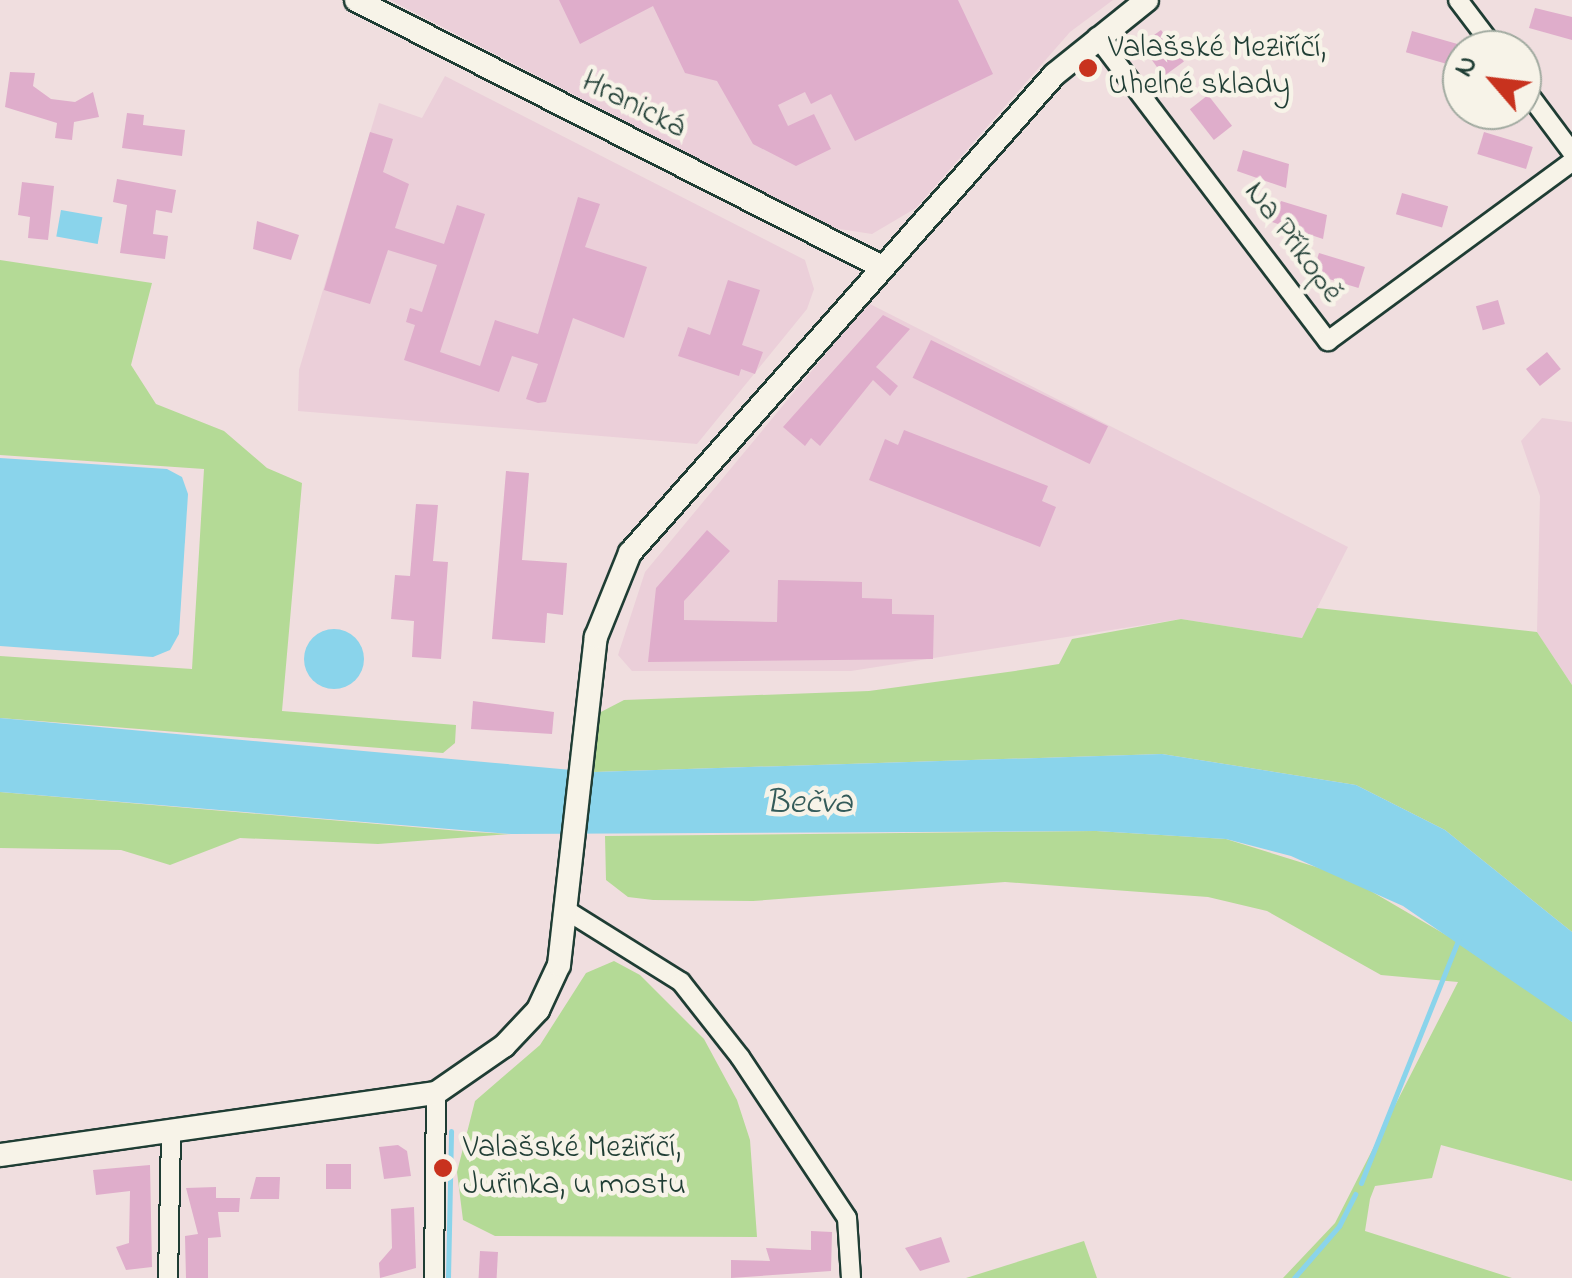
<!DOCTYPE html>
<html>
<head>
<meta charset="utf-8">
<style>
  body { margin:0 }
  #map { position:relative; width:1572px; height:1278px; overflow:hidden; background:#f0dedf; font-family:"Indie Flower",sans-serif }
  div>[style] { position:absolute }
  .built>* { inset:0; background:#ebcfd9 }
  .green>* { inset:0; background:#b4da96 }
  .water>* { inset:0; background:#8ad4eb; transform-origin:0 0 }
  .round { border-radius:50% }
  .stream>* { height:5px; margin:-2.5px; padding:0 2.5px; transform-origin:2.5px; border-radius:2.5px; background:#8ad4eb }
  .building>* { inset:0; background:#dfadcb; transform-origin:0 0 }
  .roads { filter:drop-shadow(2px 0 #1f3d34) drop-shadow(-2px 0 #1f3d34) drop-shadow(0 2px #1f3d34) drop-shadow(0 -2px #1f3d34) }
  .minor>* { height:18px; margin:-9px; padding:0 9px; transform-origin:9px; border-radius:9px; background:#f7f3e8 }
  .tertiary>* { height:22px; margin:-11px; padding:0 11px; transform-origin:11px; border-radius:11px; background:#f7f3e8 }
  .dots>* { width:28px; height:28px; translate:-50% -50%; box-sizing:border-box; border:5px solid #f7f3e8; border-radius:50% }
  span { translate:-50% -50%; white-space:nowrap; text-align:center; line-height:1.15; -webkit-text-stroke:9px #f7f3e8; paint-order:stroke }
  .poi-label { font-size:32px; color:#1f3d34 }
  .left { translate:0 -50%; text-align:left }
  .street-label { font-size:32px; color:#1f3d34 }
  .water-label { font-size:35px; color:#345b59; font-style:italic }
  .north { position:absolute; left:1442px; top:30px; width:100px; height:100px; box-sizing:border-box; background:#f7f3e8; border:2px solid #a1aaa0; border-radius:50%; rotate:298deg; font-size:28px; font-weight:700; line-height:40px; text-align:center; color:#1f3d34 }
  .north::after { content:''; display:block; margin:auto; width:35px; height:45px; background:#c8321e; clip-path:polygon(50% 0,100% 100%,50% 72%,0 100%) }
</style>
</head>
<body>
<div id="map">
  <div class="built">
    <div style="clip-path:polygon(390px 0,1113px 0,1070px 32px,916px 208px,872px 234px,833px 228px)"></div>
    <div style="clip-path:polygon(445px 76px,805px 260px,814px 289px,807px 309px,697px 444px,298px 411px,299px 370px,379px 103px,422px 118px)"></div>
    <div style="clip-path:polygon(868px 303px,1348px 547px,1302px 638px,1181px 619px,851px 671px,632px 671px,618px 655px,645px 572px)"></div>
    <div style="clip-path:polygon(1542px 418px,1572px 422px,1572px 685px,1537px 632px,1540px 496px,1521px 441px)"></div>
  </div>
  <div class="green">
    <div style="clip-path:polygon(0 260px,152px 283px,131px 365px,156px 404px,224px 431px,267px 468px,302px 483px,282px 711px,456px 725px,455px 743px,443px 753px,0 718px,0 656px,192px 669px,204px 469px,0 455px)"></div>
    <div style="clip-path:polygon(1317px 608px,1537px 632px,1572px 685px,1572px 932px,1445px 830px,1356px 785px,1162px 754px,594px 772px,597px 714px,624px 700px,869px 691px,1015px 671px,1059px 664px,1072px 639px,1181px 619px,1302px 638px)"></div>
    <div style="clip-path:polygon(0 792px,472px 832px,511px 834px,378px 844px,240px 838px,170px 865px,121px 850px,0 848px)"></div>
    <div style="clip-path:polygon(1096px 831px,1226px 839px,1345px 876px,1506px 970px,1572px 1022px,1572px 1181px,1441px 1145px,1432px 1178px,1375px 1186px,1370px 1199px,1365px 1231px,1512px 1278px,1283px 1278px,1335px 1223px,1458px 982px,1381px 975px,1267px 911px,1208px 897px,1005px 882px,753px 901px,653px 900px,628px 897px,606px 880px,605px 836px)"></div>
    <div style="clip-path:polygon(614px 961px,640px 975px,704px 1039px,737px 1100px,750px 1140px,757px 1237px,495px 1236px,463px 1220px,457px 1172px,475px 1101px,540px 1045px,586px 973px)"></div>
    <div style="clip-path:polygon(1084px 1241px,1097px 1278px,966px 1278px)"></div>
  </div>
  <div class="water">
    <div style="left:61px;top:210px;width:42px;height:27px;rotate:10deg"></div>
    <div style="clip-path:polygon(0 458px,167px 469px,182px 477px,188px 494px,179px 634px,170px 650px,153px 657px,0 646px)"></div>
    <div class="round" style="left:304px;top:629px;width:60px;height:60px"></div>
    <div style="clip-path:polygon(0 718px,594px 772px,1162px 754px,1356px 785px,1445px 830px,1572px 932px,1572px 1022px,1403px 906px,1291px 856px,1226px 839px,1096px 831px,511px 834px,0 792px)"></div>
  </div>
  <div class="stream">
    <div style="left:1361px;top:1183px;width:267px;rotate:-68.2deg"></div>
    <div style="left:448px;top:1278px;width:147px;rotate:-88.8deg"></div>
    <div style="left:1294px;top:1278px;width:69px;rotate:-49.1deg"></div>
    <div style="left:1339px;top:1226px;width:36px;rotate:-63deg"></div>
  </div>
  <div class="building">
    <div style="clip-path:polygon(559px 0,958px 0,993px 74px,855px 141px,831px 94px,811px 104px,805px 92px,778px 105px,788px 126px,814px 114px,831px 149px,796px 166px,753px 144px,717px 81px,685px 73px,653px 6px,580px 44px)"></div>
    <div style="clip-path:polygon(1535px 8px,1572px 17px,1572px 40px,1529px 28px)"></div>
    <div style="left:1161px;top:30px;width:39px;height:25px;rotate:54deg"></div>
    <div style="left:1412px;top:31px;width:51px;height:22px;rotate:16deg"></div>
    <div style="clip-path:polygon(10px 72px,35px 73px,33px 86px,51px 99px,75px 102px,93px 92px,99px 117px,74px 122px,72px 140px,55px 138px,57px 123px,5px 107px)"></div>
    <div style="left:1208px;top:95px;width:39px;height:23px;rotate:52deg"></div>
    <div style="clip-path:polygon(127px 113px,144px 115px,143px 125px,185px 130px,182px 156px,122px 148px)"></div>
    <div style="clip-path:polygon(370px 132px,393px 139px,383px 172px,409px 184px,395px 228px,444px 244px,457px 205px,485px 214px,440px 352px,480px 366px,495px 320px,538px 334px,578px 197px,600px 204px,585px 247px,647px 267px,624px 338px,573px 318px,546px 402px,538px 403px,526px 399px,538px 364px,512px 356px,499px 392px,404px 360px,415px 325px,406px 322px,410px 308px,422px 312px,437px 265px,388px 250px,370px 304px,324px 290px)"></div>
    <div style="left:1484px;top:132px;width:51px;height:23px;rotate:17deg"></div>
    <div style="clip-path:polygon(1243px 150px,1289px 164px,1286px 188px,1237px 171px)"></div>
    <div style="clip-path:polygon(117px 179px,176px 190px,172px 213px,156px 210px,153px 234px,168px 236px,165px 259px,120px 253px,127px 205px,113px 202px)"></div>
    <div style="clip-path:polygon(22px 182px,54px 186px,48px 240px,28px 238px,30px 217px,18px 215px)"></div>
    <div style="left:1402px;top:193px;width:48px;height:22px;rotate:16deg"></div>
    <div style="clip-path:polygon(1281px 201px,1327px 215px,1323px 239px,1272px 222px)"></div>
    <div style="clip-path:polygon(257px 221px,299px 235px,291px 260px,253px 249px)"></div>
    <div style="left:1319px;top:253px;width:48px;height:22px;rotate:17deg"></div>
    <div style="clip-path:polygon(728px 280px,760px 290px,742px 345px,763px 352px,755px 374px,741px 369px,739px 376px,678px 356px,688px 327px,710px 335px)"></div>
    <div style="left:1498px;top:300px;width:25px;height:23px;rotate:74deg"></div>
    <div style="clip-path:polygon(883px 315px,910px 329px,876px 367px,898px 386px,890px 396px,873px 380px,820px 446px,811px 438px,805px 446px,783px 427px)"></div>
    <div style="left:931px;top:340px;width:197px;height:42px;rotate:26deg"></div>
    <div style="left:1547px;top:352px;width:22px;height:27px;rotate:51deg"></div>
    <div style="clip-path:polygon(904px 430px,1048px 486px,1042px 501px,1056px 507px,1040px 547px,869px 480px,885px 439px,898px 445px)"></div>
    <div style="clip-path:polygon(506px 471px,529px 473px,522px 560px,567px 563px,563px 615px,547px 613px,545px 643px,492px 639px)"></div>
    <div style="clip-path:polygon(416px 504px,438px 505px,433px 561px,448px 562px,441px 659px,412px 657px,414px 621px,391px 619px,395px 575px,410px 576px)"></div>
    <div style="clip-path:polygon(707px 530px,730px 551px,684px 601px,684px 620px,777px 622px,778px 580px,862px 582px,862px 598px,892px 599px,892px 614px,934px 615px,933px 659px,648px 662px,656px 588px)"></div>
    <div style="clip-path:polygon(473px 701px,554px 712px,552px 734px,471px 729px)"></div>
    <div style="clip-path:polygon(398px 1145px,407px 1151px,411px 1176px,384px 1179px,379px 1147px)"></div>
    <div style="left:326px;top:1164px;width:25px;height:25px"></div>
    <div style="clip-path:polygon(150px 1165px,152px 1267px,126px 1270px,116px 1247px,129px 1243px,130px 1191px,96px 1195px,93px 1170px)"></div>
    <div style="clip-path:polygon(256px 1177px,280px 1177px,279px 1199px,250px 1199px)"></div>
    <div style="clip-path:polygon(216px 1187px,216px 1198px,240px 1198px,239px 1212px,218px 1212px,221px 1237px,208px 1238px,208px 1278px,186px 1278px,185px 1236px,198px 1234px,186px 1188px)"></div>
    <div style="clip-path:polygon(414px 1207px,416px 1268px,380px 1278px,379px 1263px,392px 1248px,391px 1209px)"></div>
    <div style="clip-path:polygon(811px 1231px,832px 1232px,831px 1271px,731px 1278px,731px 1260px,770px 1261px,766px 1248px,811px 1250px)"></div>
    <div style="clip-path:polygon(941px 1237px,950px 1262px,920px 1271px,905px 1248px)"></div>
    <div style="left:480px;top:1251px;width:18px;height:27px;rotate:3deg"></div>
  </div>
  <div class="roads">
    <div class="minor">
      <div style="left:1458px;top:0;width:63px;rotate:52.8deg"></div>
      <div style="left:1097px;top:37px;width:382px;rotate:52.8deg"></div>
      <div style="left:1328px;top:341px;width:303px;rotate:-36.3deg"></div>
      <div style="left:1522px;top:85px;width:84px;rotate:53.3deg"></div>
      <div style="left:569px;top:912px;width:132px;rotate:32deg"></div>
      <div style="left:681px;top:982px;width:95px;rotate:51.8deg"></div>
      <div style="left:740px;top:1057px;width:193px;rotate:56.4deg"></div>
      <div style="left:847px;top:1218px;width:60px;rotate:86.2deg"></div>
      <div style="left:168px;top:1278px;width:146px;rotate:-88.8deg"></div>
      <div style="left:434px;top:1278px;width:185px;rotate:-89.4deg"></div>
    </div>
    <div class="tertiary">
      <div style="left:356px;top:0;width:590px;rotate:26.91deg"></div>
      <div style="left:0;top:1155px;width:440px;rotate:-8.1deg"></div>
      <div style="left:436px;top:1093px;width:83px;rotate:-34.7deg"></div>
      <div style="left:504px;top:1046px;width:50px;rotate:-46.6deg"></div>
      <div style="left:538px;top:1010px;width:50px;rotate:-65deg"></div>
      <div style="left:559px;top:965px;width:330px;rotate:-83.6deg"></div>
      <div style="left:596px;top:637px;width:91px;rotate:-68deg"></div>
      <div style="left:630px;top:553px;width:640px;rotate:-48.42deg"></div>
      <div style="left:1055px;top:74px;width:118px;rotate:-38.8deg"></div>
    </div>
  </div>
  <div class="dots">
    <div style="left:1088px;top:68px;background:#c8321e"></div>
    <div style="left:443px;top:1168px;background:#c8321e"></div>
  </div>
  <div class="poi-label">
    <span class="left" style="left:1108px;top:68px">Valašské Meziříčí,<br>Uhelné sklady</span>
    <span class="left" style="left:463px;top:1168px">Valašské Meziříčí,<br>Juřinka, u mostu</span>
  </div>
  <div class="street-label">
    <span style="left:633px;top:106px;rotate:27deg">Hranická</span>
    <span style="left:1292px;top:243px;rotate:53deg">Na Příkopě</span>
  </div>
  <div class="water-label">
    <span style="left:809px;top:804px">Bečva</span>
  </div>
  <div class="north">N</div>
</div>
</body>
</html>
